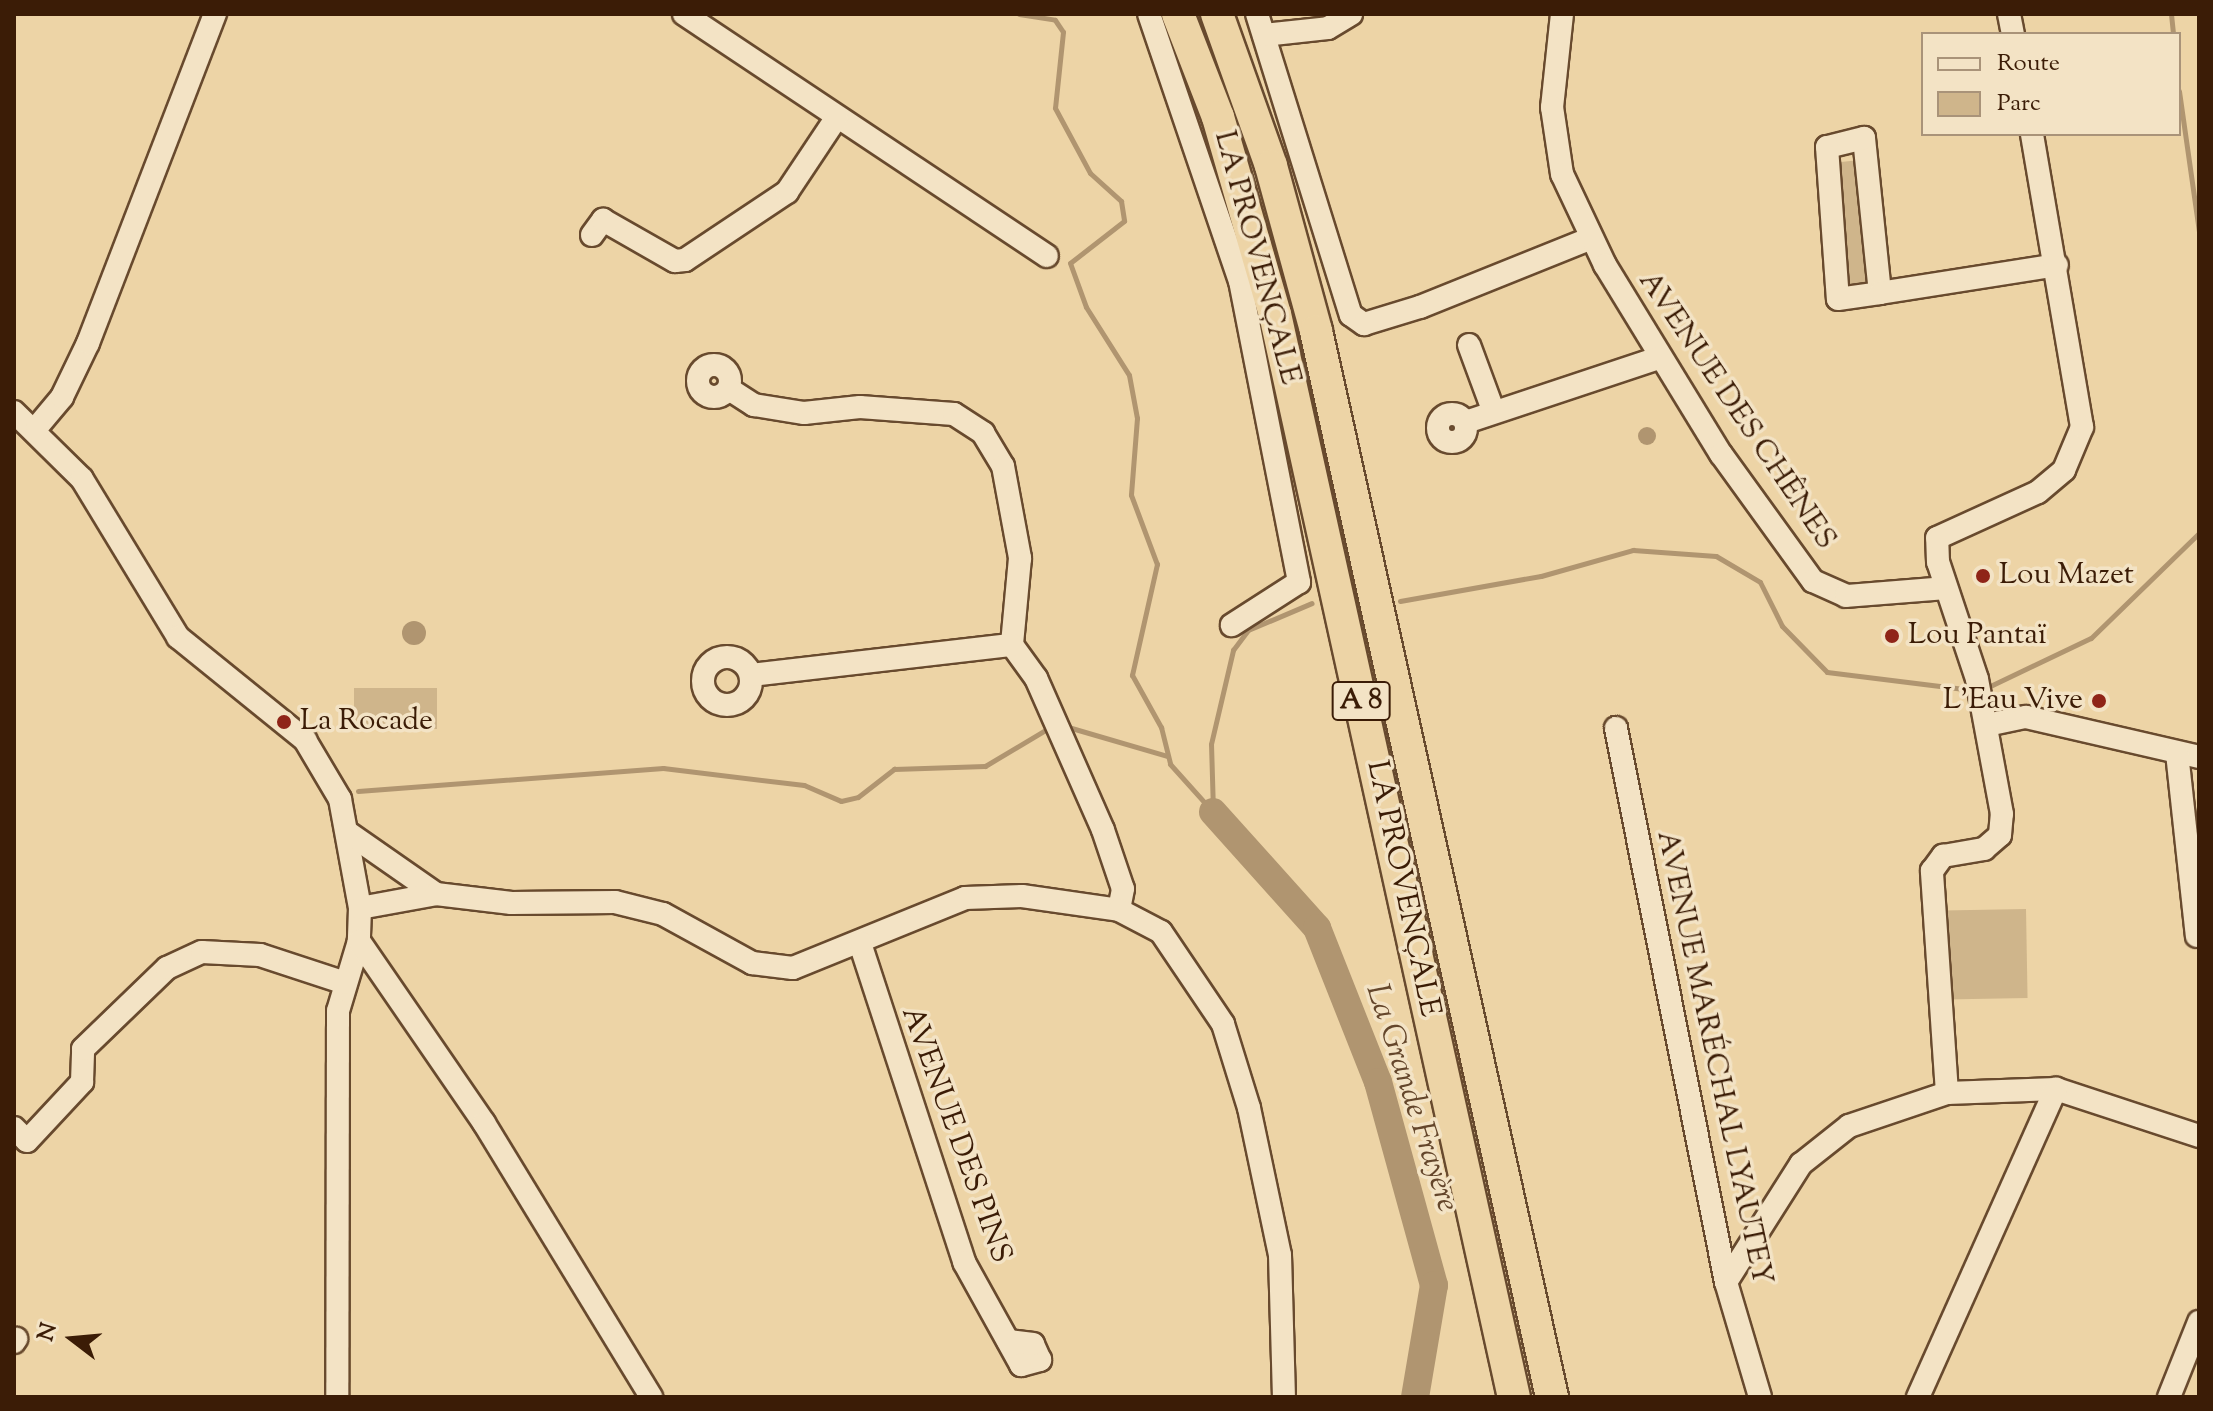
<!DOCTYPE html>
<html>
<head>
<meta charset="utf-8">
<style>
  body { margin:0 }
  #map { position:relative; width:2213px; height:1411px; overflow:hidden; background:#edd4a6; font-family:"Sorts Mill Goudy",serif }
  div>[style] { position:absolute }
  .green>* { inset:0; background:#cfb58b; transform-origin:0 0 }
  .water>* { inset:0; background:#b09570 }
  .round { border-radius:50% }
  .stream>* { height:5px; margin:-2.5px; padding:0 2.5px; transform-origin:2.5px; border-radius:2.5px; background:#b09570 }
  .river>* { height:28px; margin:-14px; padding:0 14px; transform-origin:14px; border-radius:14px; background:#b09570 }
  .roads { filter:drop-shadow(2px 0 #684a2e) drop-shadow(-2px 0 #684a2e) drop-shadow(0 2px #684a2e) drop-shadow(0 -2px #684a2e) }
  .minor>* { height:22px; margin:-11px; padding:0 11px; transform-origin:11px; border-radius:11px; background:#f3e3c5 }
  .minor>.ring { margin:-11px; padding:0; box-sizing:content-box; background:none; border:22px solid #f3e3c5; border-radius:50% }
  .highway>* { height:32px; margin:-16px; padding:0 16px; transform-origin:16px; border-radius:16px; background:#edd4a6 }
  .dots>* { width:22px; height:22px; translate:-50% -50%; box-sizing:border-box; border:4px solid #f3e3c5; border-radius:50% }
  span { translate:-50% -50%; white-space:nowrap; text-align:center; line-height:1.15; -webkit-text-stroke:7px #f3e3c5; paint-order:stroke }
  .shield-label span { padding:2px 6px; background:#f3e3c5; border:2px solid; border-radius:6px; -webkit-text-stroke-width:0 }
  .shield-label { font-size:28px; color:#3b1c06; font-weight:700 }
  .street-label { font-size:30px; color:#3b1c06 }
  .poi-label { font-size:30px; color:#3b1c06 }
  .left { translate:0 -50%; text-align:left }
  .right { translate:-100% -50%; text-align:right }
  .water-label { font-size:32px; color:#64462b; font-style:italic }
  .frame { position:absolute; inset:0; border:16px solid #3b1c06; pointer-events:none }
  .legend { position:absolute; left:1921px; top:32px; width:260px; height:104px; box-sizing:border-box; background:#f3e3c5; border:2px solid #a99379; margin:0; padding:10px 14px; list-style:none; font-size:24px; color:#3b1c06 }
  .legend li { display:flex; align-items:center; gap:16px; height:40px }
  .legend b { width:40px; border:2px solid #a99379 }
  .north { position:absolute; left:32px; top:1299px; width:80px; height:80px; -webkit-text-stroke:6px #f3e3c5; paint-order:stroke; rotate:286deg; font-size:22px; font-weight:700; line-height:32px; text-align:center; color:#3b1c06 }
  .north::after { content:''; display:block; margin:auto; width:28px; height:36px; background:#3b1c06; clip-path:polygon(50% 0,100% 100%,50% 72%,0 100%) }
</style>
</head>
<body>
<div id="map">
  <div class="green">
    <div style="left:1860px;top:160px;width:130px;height:24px;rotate:84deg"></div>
    <div style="left:437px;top:688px;width:41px;height:83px;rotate:90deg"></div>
    <div style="left:2026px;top:909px;width:89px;height:82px;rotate:89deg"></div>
  </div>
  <div class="water">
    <div class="round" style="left:1638px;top:427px;width:18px;height:18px"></div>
    <div class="round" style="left:402px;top:621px;width:24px;height:24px"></div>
  </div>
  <div class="stream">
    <div style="left:1019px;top:14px;width:36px;rotate:9deg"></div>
    <div style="left:1055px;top:20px;width:14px;rotate:56deg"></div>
    <div style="left:1063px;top:32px;width:76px;rotate:96deg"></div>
    <div style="left:1055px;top:108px;width:74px;rotate:61.7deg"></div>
    <div style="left:1090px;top:173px;width:42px;rotate:42.1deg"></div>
    <div style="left:1121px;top:201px;width:20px;rotate:81deg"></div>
    <div style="left:1124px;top:221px;width:68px;rotate:142.1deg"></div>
    <div style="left:1070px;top:263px;width:47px;rotate:70deg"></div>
    <div style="left:1086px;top:307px;width:80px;rotate:57.7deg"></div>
    <div style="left:1129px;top:375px;width:44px;rotate:79.5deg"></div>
    <div style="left:1137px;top:418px;width:77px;rotate:94.5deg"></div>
    <div style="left:1131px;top:495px;width:74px;rotate:69.4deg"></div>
    <div style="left:1157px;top:564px;width:114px;rotate:102.7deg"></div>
    <div style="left:1132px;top:675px;width:60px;rotate:60.9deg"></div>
    <div style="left:1161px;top:727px;width:38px;rotate:76deg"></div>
    <div style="left:1170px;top:764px;width:64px;rotate:48.1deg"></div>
    <div style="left:2171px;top:14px;width:20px;rotate:84deg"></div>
    <div style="left:2179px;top:91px;width:142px;rotate:81.9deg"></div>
    <div style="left:1400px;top:601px;width:143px;rotate:-10.1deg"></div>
    <div style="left:1541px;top:576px;width:96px;rotate:-15.8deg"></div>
    <div style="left:1633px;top:550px;width:83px;rotate:4.1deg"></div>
    <div style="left:1716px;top:556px;width:51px;rotate:30.6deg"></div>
    <div style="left:1760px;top:582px;width:49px;rotate:63.4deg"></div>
    <div style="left:1782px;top:626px;width:64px;rotate:45.6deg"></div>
    <div style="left:1827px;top:672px;width:146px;rotate:7.1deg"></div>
    <div style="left:1986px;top:688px;width:116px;rotate:-25.5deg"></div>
    <div style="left:2091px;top:638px;width:151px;rotate:-44.2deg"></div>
    <div style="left:1068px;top:727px;width:103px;rotate:16.3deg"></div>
    <div style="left:358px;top:791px;width:306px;rotate:-4.3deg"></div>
    <div style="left:663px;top:768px;width:142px;rotate:6.9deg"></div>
    <div style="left:804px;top:785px;width:40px;rotate:23.4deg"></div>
    <div style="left:841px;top:801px;width:17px;rotate:-13deg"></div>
    <div style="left:858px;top:797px;width:46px;rotate:-37.9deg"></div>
    <div style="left:894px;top:769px;width:91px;rotate:-1.9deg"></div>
    <div style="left:985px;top:766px;width:72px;rotate:-30.8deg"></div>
    <div style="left:1213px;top:811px;width:67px;rotate:-91.7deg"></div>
    <div style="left:1211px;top:744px;width:97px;rotate:-76.8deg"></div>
    <div style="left:1233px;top:650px;width:25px;rotate:-53deg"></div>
    <div style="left:1248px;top:630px;width:69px;rotate:-22.9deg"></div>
  </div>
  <div class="river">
    <div style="left:1213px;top:812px;width:156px;rotate:48.1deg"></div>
    <div style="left:1317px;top:928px;width:166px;rotate:68.4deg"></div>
    <div style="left:1378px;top:1082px;width:211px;rotate:74.6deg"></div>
    <div style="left:1434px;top:1285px;width:114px;rotate:99.6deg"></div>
  </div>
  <div class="roads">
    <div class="minor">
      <div style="left:684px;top:14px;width:436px;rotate:33.7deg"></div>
      <div style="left:1149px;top:14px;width:282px;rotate:71.2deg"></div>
      <div style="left:1240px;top:281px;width:307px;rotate:78.9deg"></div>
      <div style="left:1299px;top:582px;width:80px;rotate:147.3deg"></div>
      <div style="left:1257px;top:14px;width:315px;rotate:72.7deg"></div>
      <div style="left:1351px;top:315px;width:16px;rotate:35deg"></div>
      <div style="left:1364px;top:324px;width:59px;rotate:-16.9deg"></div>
      <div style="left:1420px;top:307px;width:185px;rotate:-21.9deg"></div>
      <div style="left:1562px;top:14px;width:94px;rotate:96.1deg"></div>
      <div style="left:1552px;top:107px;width:68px;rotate:81.5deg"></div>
      <div style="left:1562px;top:174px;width:101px;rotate:64.7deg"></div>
      <div style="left:1605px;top:265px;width:222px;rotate:58.5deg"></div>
      <div style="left:1721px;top:454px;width:157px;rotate:54.1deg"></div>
      <div style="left:1813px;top:581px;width:36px;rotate:24deg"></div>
      <div style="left:1846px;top:596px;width:99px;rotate:-4.6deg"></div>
      <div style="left:2009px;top:14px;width:20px;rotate:79deg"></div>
      <div style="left:1264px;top:35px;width:64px;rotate:-6.2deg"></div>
      <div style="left:1328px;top:28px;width:27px;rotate:-31deg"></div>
      <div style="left:592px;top:235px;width:19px;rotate:-54deg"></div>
      <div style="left:603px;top:220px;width:83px;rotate:29.7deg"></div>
      <div style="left:675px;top:261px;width:10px;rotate:-6deg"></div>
      <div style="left:685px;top:260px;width:123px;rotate:-33.7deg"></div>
      <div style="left:787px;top:192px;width:90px;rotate:-56.3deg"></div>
      <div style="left:1880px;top:293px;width:156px;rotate:-95.9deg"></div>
      <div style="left:1864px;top:138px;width:38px;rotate:166deg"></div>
      <div style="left:1827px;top:147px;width:152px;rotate:85.9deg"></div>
      <div style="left:1838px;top:299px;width:42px;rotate:-8.1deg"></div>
      <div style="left:1880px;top:293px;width:179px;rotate:-9deg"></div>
      <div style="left:1469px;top:345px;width:69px;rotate:69.7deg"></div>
      <div class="ring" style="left:698px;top:365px;width:10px;height:10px"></div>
      <div style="left:729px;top:389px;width:30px;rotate:33deg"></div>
      <div style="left:754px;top:405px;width:51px;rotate:9.1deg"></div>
      <div style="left:804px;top:413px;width:56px;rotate:-6.1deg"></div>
      <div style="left:860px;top:407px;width:94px;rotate:4.3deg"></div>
      <div style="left:954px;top:414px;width:35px;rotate:33deg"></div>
      <div style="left:983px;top:433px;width:39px;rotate:59deg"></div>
      <div style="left:1003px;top:466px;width:94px;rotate:79.5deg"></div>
      <div style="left:1020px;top:558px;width:87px;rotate:95.3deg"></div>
      <div style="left:1012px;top:645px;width:41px;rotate:54deg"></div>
      <div style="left:1036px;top:678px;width:166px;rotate:66.2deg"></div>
      <div style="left:1103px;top:830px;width:62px;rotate:71.3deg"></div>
      <div style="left:1123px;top:889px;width:21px;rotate:101deg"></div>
      <div style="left:14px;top:412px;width:95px;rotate:44.6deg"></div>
      <div style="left:82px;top:479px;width:185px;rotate:58.7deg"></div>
      <div style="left:178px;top:637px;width:164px;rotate:39deg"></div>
      <div style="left:305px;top:740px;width:69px;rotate:59.3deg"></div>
      <div style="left:340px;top:799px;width:111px;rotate:79.6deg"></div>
      <div style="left:360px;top:908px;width:33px;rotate:92deg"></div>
      <div style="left:359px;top:941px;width:73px;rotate:106.7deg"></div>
      <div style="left:338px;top:1011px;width:386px;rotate:90.1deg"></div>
      <div class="ring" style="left:1438px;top:414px;width:6px;height:6px"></div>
      <div style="left:1466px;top:422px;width:202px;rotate:-18.4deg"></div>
      <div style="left:37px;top:427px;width:39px;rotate:-50deg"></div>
      <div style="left:62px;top:397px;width:60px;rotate:-64.3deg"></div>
      <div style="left:88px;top:343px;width:353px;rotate:-68.9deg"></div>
      <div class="ring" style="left:703px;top:657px;width:26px;height:26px"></div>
      <div style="left:751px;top:675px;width:263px;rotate:-6.6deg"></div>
      <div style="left:1987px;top:725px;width:40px;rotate:-12deg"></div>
      <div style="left:2026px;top:717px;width:178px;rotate:13deg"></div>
      <div style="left:1616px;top:728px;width:565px;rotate:78.77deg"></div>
      <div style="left:1726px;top:1282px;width:120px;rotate:73.5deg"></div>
      <div style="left:2177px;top:753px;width:184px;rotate:83.8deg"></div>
      <div style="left:350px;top:834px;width:105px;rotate:34.9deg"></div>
      <div style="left:360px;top:908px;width:77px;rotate:-10.4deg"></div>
      <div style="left:436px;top:894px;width:76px;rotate:6.8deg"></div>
      <div style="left:511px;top:903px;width:104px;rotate:-0.6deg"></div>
      <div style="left:615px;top:902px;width:49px;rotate:14deg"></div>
      <div style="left:663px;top:914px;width:102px;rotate:28.8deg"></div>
      <div style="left:752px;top:963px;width:41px;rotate:7deg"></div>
      <div style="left:793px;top:968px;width:186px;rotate:-22.1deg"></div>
      <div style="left:965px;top:898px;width:57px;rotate:-2deg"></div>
      <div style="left:1022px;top:896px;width:98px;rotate:8.2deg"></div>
      <div style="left:1119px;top:910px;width:47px;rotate:27.6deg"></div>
      <div style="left:1161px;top:932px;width:111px;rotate:56deg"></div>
      <div style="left:1223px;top:1024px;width:88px;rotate:72.8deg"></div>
      <div style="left:1249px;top:1108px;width:150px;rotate:78.1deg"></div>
      <div style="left:1280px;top:1255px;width:142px;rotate:88.4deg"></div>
      <div style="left:359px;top:941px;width:221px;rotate:55.5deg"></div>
      <div style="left:484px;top:1123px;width:321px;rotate:58.6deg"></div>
      <div style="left:860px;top:943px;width:336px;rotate:71.9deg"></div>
      <div style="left:964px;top:1262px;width:118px;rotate:61deg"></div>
      <div style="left:1021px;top:1365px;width:20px;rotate:-15deg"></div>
      <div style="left:1040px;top:1360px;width:17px;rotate:-114deg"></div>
      <div style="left:1033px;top:1344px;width:25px;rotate:-173deg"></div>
      <div style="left:1947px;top:1093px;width:223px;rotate:-93.9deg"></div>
      <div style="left:1932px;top:871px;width:19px;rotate:-54deg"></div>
      <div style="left:1943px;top:856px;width:42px;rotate:-9.7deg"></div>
      <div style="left:1984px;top:849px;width:21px;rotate:-41deg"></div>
      <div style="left:2000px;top:835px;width:21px;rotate:-85deg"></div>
      <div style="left:2002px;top:814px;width:137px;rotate:-100.5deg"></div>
      <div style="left:1977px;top:679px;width:123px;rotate:-108.4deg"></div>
      <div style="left:1938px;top:562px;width:24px;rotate:-92deg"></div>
      <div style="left:1937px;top:538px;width:111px;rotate:-24.5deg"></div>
      <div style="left:2038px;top:492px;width:34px;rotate:-40deg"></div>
      <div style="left:2064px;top:470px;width:47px;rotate:-67.3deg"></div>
      <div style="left:2082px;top:427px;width:297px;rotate:-99.7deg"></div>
      <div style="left:14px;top:1128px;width:18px;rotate:45deg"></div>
      <div style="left:27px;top:1141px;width:81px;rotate:-47deg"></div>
      <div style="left:82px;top:1082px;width:33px;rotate:-88deg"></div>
      <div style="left:83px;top:1049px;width:117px;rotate:-44deg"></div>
      <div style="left:167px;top:968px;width:38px;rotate:-25deg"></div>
      <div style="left:202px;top:952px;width:58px;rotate:3deg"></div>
      <div style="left:260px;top:955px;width:89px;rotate:18.2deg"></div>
      <div style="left:1726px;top:1282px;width:140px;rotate:-57.6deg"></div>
      <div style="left:1801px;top:1164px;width:61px;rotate:-38.4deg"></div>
      <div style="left:1849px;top:1126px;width:103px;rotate:-18.6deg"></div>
      <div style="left:1947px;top:1093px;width:109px;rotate:-2.1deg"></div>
      <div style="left:2056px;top:1089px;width:151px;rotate:18.2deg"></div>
      <div style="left:14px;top:1342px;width:4px;rotate:-56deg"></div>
      <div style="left:1918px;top:1397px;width:338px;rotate:-65.9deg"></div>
      <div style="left:2169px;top:1397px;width:81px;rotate:-68.2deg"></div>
    </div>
    <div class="highway">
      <div style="left:1178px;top:14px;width:110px;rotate:68.8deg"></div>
      <div style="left:1218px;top:117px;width:205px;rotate:73.9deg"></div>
      <div style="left:1275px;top:314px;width:1109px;rotate:77.56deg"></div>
      <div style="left:1217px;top:14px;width:161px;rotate:70.4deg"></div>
      <div style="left:1271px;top:166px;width:171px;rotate:74.7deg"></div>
      <div style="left:1316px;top:331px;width:1092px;rotate:77.52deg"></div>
    </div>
  </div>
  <div class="dots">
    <div style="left:1983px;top:576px;background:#8f2418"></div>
    <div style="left:1892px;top:636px;background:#8f2418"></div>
    <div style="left:2099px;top:701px;background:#8f2418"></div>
    <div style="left:284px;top:722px;background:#8f2418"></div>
  </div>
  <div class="shield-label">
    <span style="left:1361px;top:701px">A 8</span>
  </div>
  <div class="street-label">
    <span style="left:1256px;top:258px;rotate:75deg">LA PROVENÇALE</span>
    <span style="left:1736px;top:411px;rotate:56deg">AVENUE DES CHÊNES</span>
    <span style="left:1402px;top:889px;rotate:78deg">LA PROVENÇALE</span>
    <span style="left:1713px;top:1058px;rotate:78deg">AVENUE MARÉCHAL LYAUTEY</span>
    <span style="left:955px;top:1135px;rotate:70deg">AVENUE DES PINS</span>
  </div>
  <div class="poi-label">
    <span class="left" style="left:1999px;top:576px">Lou Mazet</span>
    <span class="left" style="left:1908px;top:636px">Lou Pantaï</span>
    <span class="right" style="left:2083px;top:701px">L'Eau Vive</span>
    <span class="left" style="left:300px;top:722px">La Rocade</span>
  </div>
  <div class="water-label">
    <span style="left:1411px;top:1098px;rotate:72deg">La Grande Frayère</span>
  </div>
  <div class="frame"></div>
  <ul class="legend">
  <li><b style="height:10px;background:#f3e3c5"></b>Route</li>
  <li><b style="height:22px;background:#cfb58b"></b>Parc</li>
  </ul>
  <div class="north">N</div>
</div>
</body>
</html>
